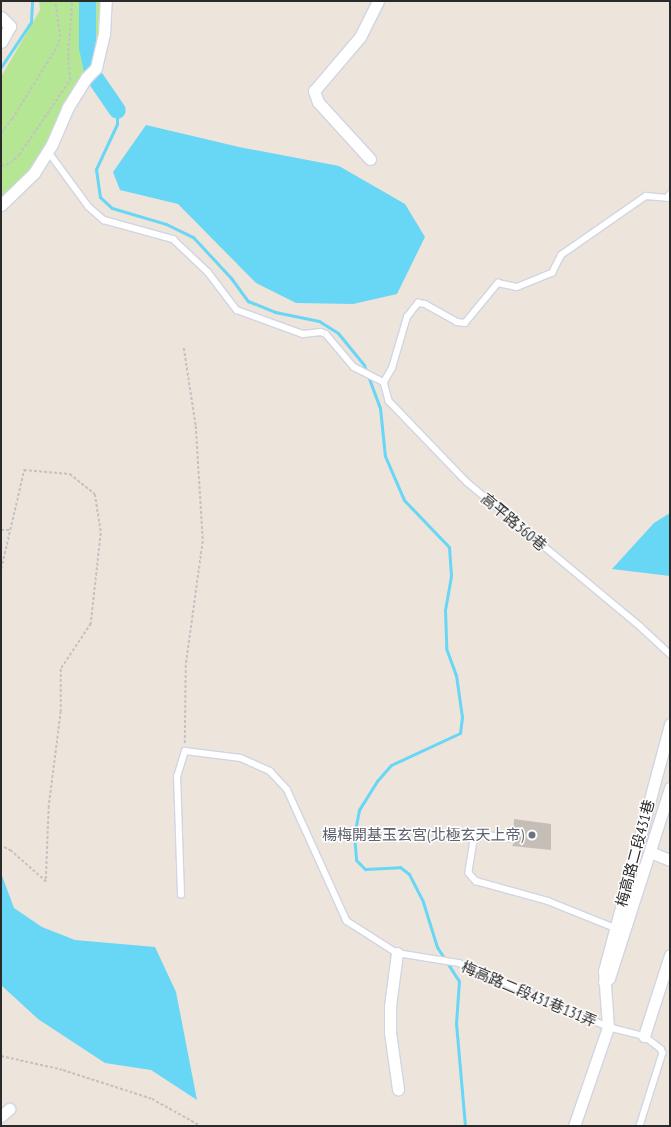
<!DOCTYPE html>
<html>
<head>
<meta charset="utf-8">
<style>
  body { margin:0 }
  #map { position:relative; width:671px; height:1127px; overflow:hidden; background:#ede4db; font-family:"PT Sans Narrow","Noto Sans TC",sans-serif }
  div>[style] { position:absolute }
  .green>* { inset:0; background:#b4e694 }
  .water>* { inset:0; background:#68d6f5 }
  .stream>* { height:3px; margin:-1.5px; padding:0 1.5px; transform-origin:1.5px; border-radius:1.5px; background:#68d6f5 }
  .river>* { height:17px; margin:-8.5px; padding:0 8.5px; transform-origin:8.5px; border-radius:8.5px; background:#68d6f5 }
  .building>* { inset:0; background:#c5beb7 }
  .path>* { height:1.5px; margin-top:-0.75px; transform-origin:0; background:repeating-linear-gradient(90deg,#c3c3c3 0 3px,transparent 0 5px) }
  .roads { filter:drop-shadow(1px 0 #d0d5e3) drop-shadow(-1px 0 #d0d5e3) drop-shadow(0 1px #d0d5e3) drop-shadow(0 -1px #d0d5e3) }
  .lane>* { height:5.5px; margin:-2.75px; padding:0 2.75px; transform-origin:2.75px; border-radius:2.75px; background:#fff }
  .street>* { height:11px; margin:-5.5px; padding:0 5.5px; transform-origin:5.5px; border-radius:5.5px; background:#fff }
  .dots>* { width:11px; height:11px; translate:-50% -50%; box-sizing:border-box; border:2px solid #fff; border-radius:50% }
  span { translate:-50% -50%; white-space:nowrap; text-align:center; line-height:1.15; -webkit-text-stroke:3px #fff; paint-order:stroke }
  .street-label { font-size:15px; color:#2a2a2a }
  .worship-label { font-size:15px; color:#5b616d }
  .right { translate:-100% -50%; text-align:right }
  .frame { position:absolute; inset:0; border:2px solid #2a2a2a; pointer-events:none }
</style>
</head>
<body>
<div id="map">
  <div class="green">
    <div style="clip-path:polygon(39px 1px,101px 1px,102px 32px,94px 62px,50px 139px,20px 183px,1px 198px,1px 77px,40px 10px)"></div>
  </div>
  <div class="water">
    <div style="clip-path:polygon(146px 125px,239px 147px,339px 166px,405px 204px,425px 237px,397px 294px,353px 304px,296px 303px,256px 283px,178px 204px,120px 190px,113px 172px)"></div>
    <div style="clip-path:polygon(670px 513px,670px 576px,612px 569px,654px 523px)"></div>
    <div style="clip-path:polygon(1px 873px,14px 908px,42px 927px,75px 940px,155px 947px,176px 992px,197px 1100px,151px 1070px,105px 1063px,38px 1019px,1px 985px)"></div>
  </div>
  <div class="stream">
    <div style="left:1px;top:67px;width:54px;rotate:-56.3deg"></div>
    <div style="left:31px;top:22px;width:21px;rotate:-87deg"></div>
    <div style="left:117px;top:110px;width:14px;rotate:90deg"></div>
    <div style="left:117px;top:124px;width:50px;rotate:115deg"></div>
    <div style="left:96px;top:169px;width:28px;rotate:82deg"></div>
    <div style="left:100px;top:197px;width:16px;rotate:43deg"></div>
    <div style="left:112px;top:208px;width:56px;rotate:16.5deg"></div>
    <div style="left:166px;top:224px;width:30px;rotate:26deg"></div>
    <div style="left:193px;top:237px;width:56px;rotate:47.2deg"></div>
    <div style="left:231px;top:278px;width:29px;rotate:54deg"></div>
    <div style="left:248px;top:301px;width:29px;rotate:22deg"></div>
    <div style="left:275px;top:312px;width:45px;rotate:11.6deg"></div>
    <div style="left:319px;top:321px;width:22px;rotate:32deg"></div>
    <div style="left:338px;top:333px;width:41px;rotate:50.9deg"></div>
    <div style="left:364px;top:365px;width:46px;rotate:69.6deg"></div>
    <div style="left:380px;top:408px;width:48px;rotate:84.1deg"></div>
    <div style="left:385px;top:456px;width:48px;rotate:66.6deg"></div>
    <div style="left:404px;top:500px;width:65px;rotate:46.2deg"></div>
    <div style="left:449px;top:547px;width:29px;rotate:86deg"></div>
    <div style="left:451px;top:576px;width:35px;rotate:100deg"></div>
    <div style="left:445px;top:610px;width:38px;rotate:88deg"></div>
    <div style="left:446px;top:648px;width:29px;rotate:70deg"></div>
    <div style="left:456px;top:675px;width:42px;rotate:81.9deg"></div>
    <div style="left:462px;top:717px;width:16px;rotate:97deg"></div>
    <div style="left:460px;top:733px;width:76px;rotate:155.1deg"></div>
    <div style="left:391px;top:765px;width:21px;rotate:131deg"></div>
    <div style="left:377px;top:781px;width:34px;rotate:122deg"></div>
    <div style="left:359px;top:810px;width:25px;rotate:101deg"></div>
    <div style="left:354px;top:835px;width:25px;rotate:85deg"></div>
    <div style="left:356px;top:860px;width:13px;rotate:45deg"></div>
    <div style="left:365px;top:869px;width:35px;rotate:-3deg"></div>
    <div style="left:400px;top:867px;width:11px;rotate:38deg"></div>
    <div style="left:409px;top:874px;width:31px;rotate:63deg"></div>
    <div style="left:423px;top:902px;width:47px;rotate:72.7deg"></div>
    <div style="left:437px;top:947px;width:40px;rotate:57.1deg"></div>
    <div style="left:459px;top:981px;width:42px;rotate:94.1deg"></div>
    <div style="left:456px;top:1023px;width:103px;rotate:85deg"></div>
  </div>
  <div class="river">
    <div style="left:87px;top:1px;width:46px;rotate:90deg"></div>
    <div style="left:87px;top:47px;width:29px;rotate:78deg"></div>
    <div style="left:93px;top:75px;width:42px;rotate:55.6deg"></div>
  </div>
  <div class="building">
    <div style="clip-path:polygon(514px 819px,551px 824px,551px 850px,512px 846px,516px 839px,513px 835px)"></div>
  </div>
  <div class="path">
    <div style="left:1px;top:133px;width:18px;rotate:-52deg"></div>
    <div style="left:12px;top:119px;width:85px;rotate:-58deg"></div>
    <div style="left:57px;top:47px;width:10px;rotate:-73deg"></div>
    <div style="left:60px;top:37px;width:36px;rotate:-98deg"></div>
    <div style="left:1px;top:166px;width:9px;rotate:-18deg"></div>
    <div style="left:10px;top:163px;width:12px;rotate:-42deg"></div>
    <div style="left:19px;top:155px;width:91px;rotate:-55.8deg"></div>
    <div style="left:70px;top:80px;width:24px;rotate:-95deg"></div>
    <div style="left:68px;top:56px;width:55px;rotate:-85.8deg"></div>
    <div style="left:184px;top:348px;width:79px;rotate:81.3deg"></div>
    <div style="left:196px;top:426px;width:115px;rotate:86.5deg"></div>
    <div style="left:203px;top:541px;width:125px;rotate:97.8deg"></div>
    <div style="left:186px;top:665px;width:79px;rotate:90.7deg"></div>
    <div style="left:1px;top:530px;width:10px"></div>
    <div style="left:1px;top:569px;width:102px;rotate:-76.9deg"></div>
    <div style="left:24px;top:470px;width:46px;rotate:5deg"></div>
    <div style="left:70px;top:474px;width:32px;rotate:39deg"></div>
    <div style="left:95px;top:494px;width:39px;rotate:81deg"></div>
    <div style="left:101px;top:533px;width:92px;rotate:96.3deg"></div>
    <div style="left:91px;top:624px;width:54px;rotate:123.7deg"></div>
    <div style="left:61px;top:669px;width:42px;rotate:90deg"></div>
    <div style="left:61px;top:711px;width:96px;rotate:97.2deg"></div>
    <div style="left:49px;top:806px;width:76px;rotate:92.3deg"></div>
    <div style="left:46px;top:882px;width:47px;rotate:-138.5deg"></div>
    <div style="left:11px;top:851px;width:11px;rotate:-153deg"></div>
    <div style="left:1px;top:1056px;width:64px;rotate:12.7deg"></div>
    <div style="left:63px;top:1070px;width:94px;rotate:18deg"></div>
    <div style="left:152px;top:1099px;width:56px;rotate:28.9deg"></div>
  </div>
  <div class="roads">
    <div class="lane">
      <div style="left:48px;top:151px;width:69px;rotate:53.8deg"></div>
      <div style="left:89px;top:207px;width:20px;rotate:41deg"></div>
      <div style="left:104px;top:220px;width:72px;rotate:15.4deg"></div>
      <div style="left:173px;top:239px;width:48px;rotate:43.3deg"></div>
      <div style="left:208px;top:272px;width:48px;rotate:52.7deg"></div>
      <div style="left:237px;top:310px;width:70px;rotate:20deg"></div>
      <div style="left:303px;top:334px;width:18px;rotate:-6deg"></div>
      <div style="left:321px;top:332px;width:5px;rotate:22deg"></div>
      <div style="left:326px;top:334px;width:43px;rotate:49.7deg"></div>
      <div style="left:354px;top:367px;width:34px;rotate:27deg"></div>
      <div style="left:384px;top:382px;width:20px;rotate:75deg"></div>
      <div style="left:389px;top:401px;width:112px;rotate:46.1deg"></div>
      <div style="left:467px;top:482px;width:226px;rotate:39.8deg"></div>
      <div style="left:641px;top:627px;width:40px;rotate:43deg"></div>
      <div style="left:384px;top:382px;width:16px;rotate:-60deg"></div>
      <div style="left:392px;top:368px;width:53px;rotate:-73.6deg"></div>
      <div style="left:407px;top:317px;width:18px;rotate:-52deg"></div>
      <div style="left:418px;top:303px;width:7px;rotate:8deg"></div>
      <div style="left:425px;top:304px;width:37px;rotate:29deg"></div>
      <div style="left:457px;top:322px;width:8px;rotate:7deg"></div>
      <div style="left:465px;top:323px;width:52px;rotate:-50.5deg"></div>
      <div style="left:498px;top:283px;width:19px;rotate:12deg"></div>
      <div style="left:517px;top:287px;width:38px;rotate:-22deg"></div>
      <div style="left:552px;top:273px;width:20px;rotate:-63deg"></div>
      <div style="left:561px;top:255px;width:103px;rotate:-34.8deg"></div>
      <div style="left:646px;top:196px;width:21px;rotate:5deg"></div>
      <div style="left:667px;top:198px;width:5px;rotate:-53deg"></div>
      <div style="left:512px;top:839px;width:37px;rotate:-172deg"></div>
      <div style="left:475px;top:834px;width:39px;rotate:99deg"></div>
      <div style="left:469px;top:873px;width:11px;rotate:49deg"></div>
      <div style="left:476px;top:881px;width:75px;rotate:15.5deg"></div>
      <div style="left:548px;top:901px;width:72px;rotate:21.9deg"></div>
      <div style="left:181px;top:895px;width:118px;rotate:-91.9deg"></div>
      <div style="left:177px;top:777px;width:27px;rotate:-73deg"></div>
      <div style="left:185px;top:751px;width:56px;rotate:7.1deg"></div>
      <div style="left:241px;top:758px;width:32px;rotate:24deg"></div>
      <div style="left:270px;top:771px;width:25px;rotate:47deg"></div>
      <div style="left:287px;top:789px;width:145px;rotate:65.6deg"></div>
      <div style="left:347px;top:921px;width:59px;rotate:32.6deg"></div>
      <div style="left:397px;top:953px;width:63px;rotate:9.2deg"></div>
      <div style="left:459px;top:963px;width:162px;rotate:23.2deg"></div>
      <div style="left:608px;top:1027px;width:37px;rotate:14deg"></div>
      <div style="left:644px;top:1036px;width:21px;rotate:37deg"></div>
      <div style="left:661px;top:1049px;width:4px;rotate:63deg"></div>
      <div style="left:663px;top:1053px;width:77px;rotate:107.5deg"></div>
    </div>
    <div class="street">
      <div style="left:1px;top:17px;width:13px;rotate:45deg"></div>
      <div style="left:10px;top:26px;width:18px;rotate:119deg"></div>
      <div style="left:370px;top:159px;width:77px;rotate:-132.4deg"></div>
      <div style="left:318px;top:102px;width:12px;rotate:-110deg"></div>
      <div style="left:314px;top:91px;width:71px;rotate:-49.6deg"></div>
      <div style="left:360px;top:37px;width:40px;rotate:-63.4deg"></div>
      <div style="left:1px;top:205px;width:46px;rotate:-44.1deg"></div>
      <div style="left:34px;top:173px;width:34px;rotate:-58deg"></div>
      <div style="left:52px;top:144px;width:40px;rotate:-66.6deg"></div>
      <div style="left:68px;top:107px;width:34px;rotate:-58deg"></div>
      <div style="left:86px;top:78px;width:14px;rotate:-45deg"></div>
      <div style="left:96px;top:68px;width:35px;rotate:-77deg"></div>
      <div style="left:104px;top:34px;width:33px;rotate:-87deg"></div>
      <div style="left:650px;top:852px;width:22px;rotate:22deg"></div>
      <div style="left:397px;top:953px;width:53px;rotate:97.5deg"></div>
      <div style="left:390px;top:1006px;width:26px;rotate:90deg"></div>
      <div style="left:390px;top:1032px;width:58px;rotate:82deg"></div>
      <div style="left:604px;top:982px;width:6px;rotate:-39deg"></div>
      <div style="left:609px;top:978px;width:200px;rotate:-72.2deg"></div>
      <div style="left:644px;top:1036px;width:85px;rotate:-72.2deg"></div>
      <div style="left:1px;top:1116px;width:11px;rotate:-41deg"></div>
      <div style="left:574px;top:1126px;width:105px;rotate:-71deg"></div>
      <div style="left:608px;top:1027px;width:56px;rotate:-94.1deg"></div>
      <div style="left:604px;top:971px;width:256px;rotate:-75deg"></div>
    </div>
  </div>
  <div class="dots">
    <div style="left:532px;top:835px;background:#6b7280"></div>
  </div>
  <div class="street-label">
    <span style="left:514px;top:522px;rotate:40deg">高平路360巷</span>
    <span style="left:635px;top:853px;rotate:-75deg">梅高路二段431巷</span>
    <span style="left:529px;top:994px;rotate:23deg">梅高路二段431巷131弄</span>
  </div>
  <div class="worship-label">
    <span class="right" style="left:524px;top:835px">楊梅開基玉玄宮(北極玄天上帝)</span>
  </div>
  <div class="frame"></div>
</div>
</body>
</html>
